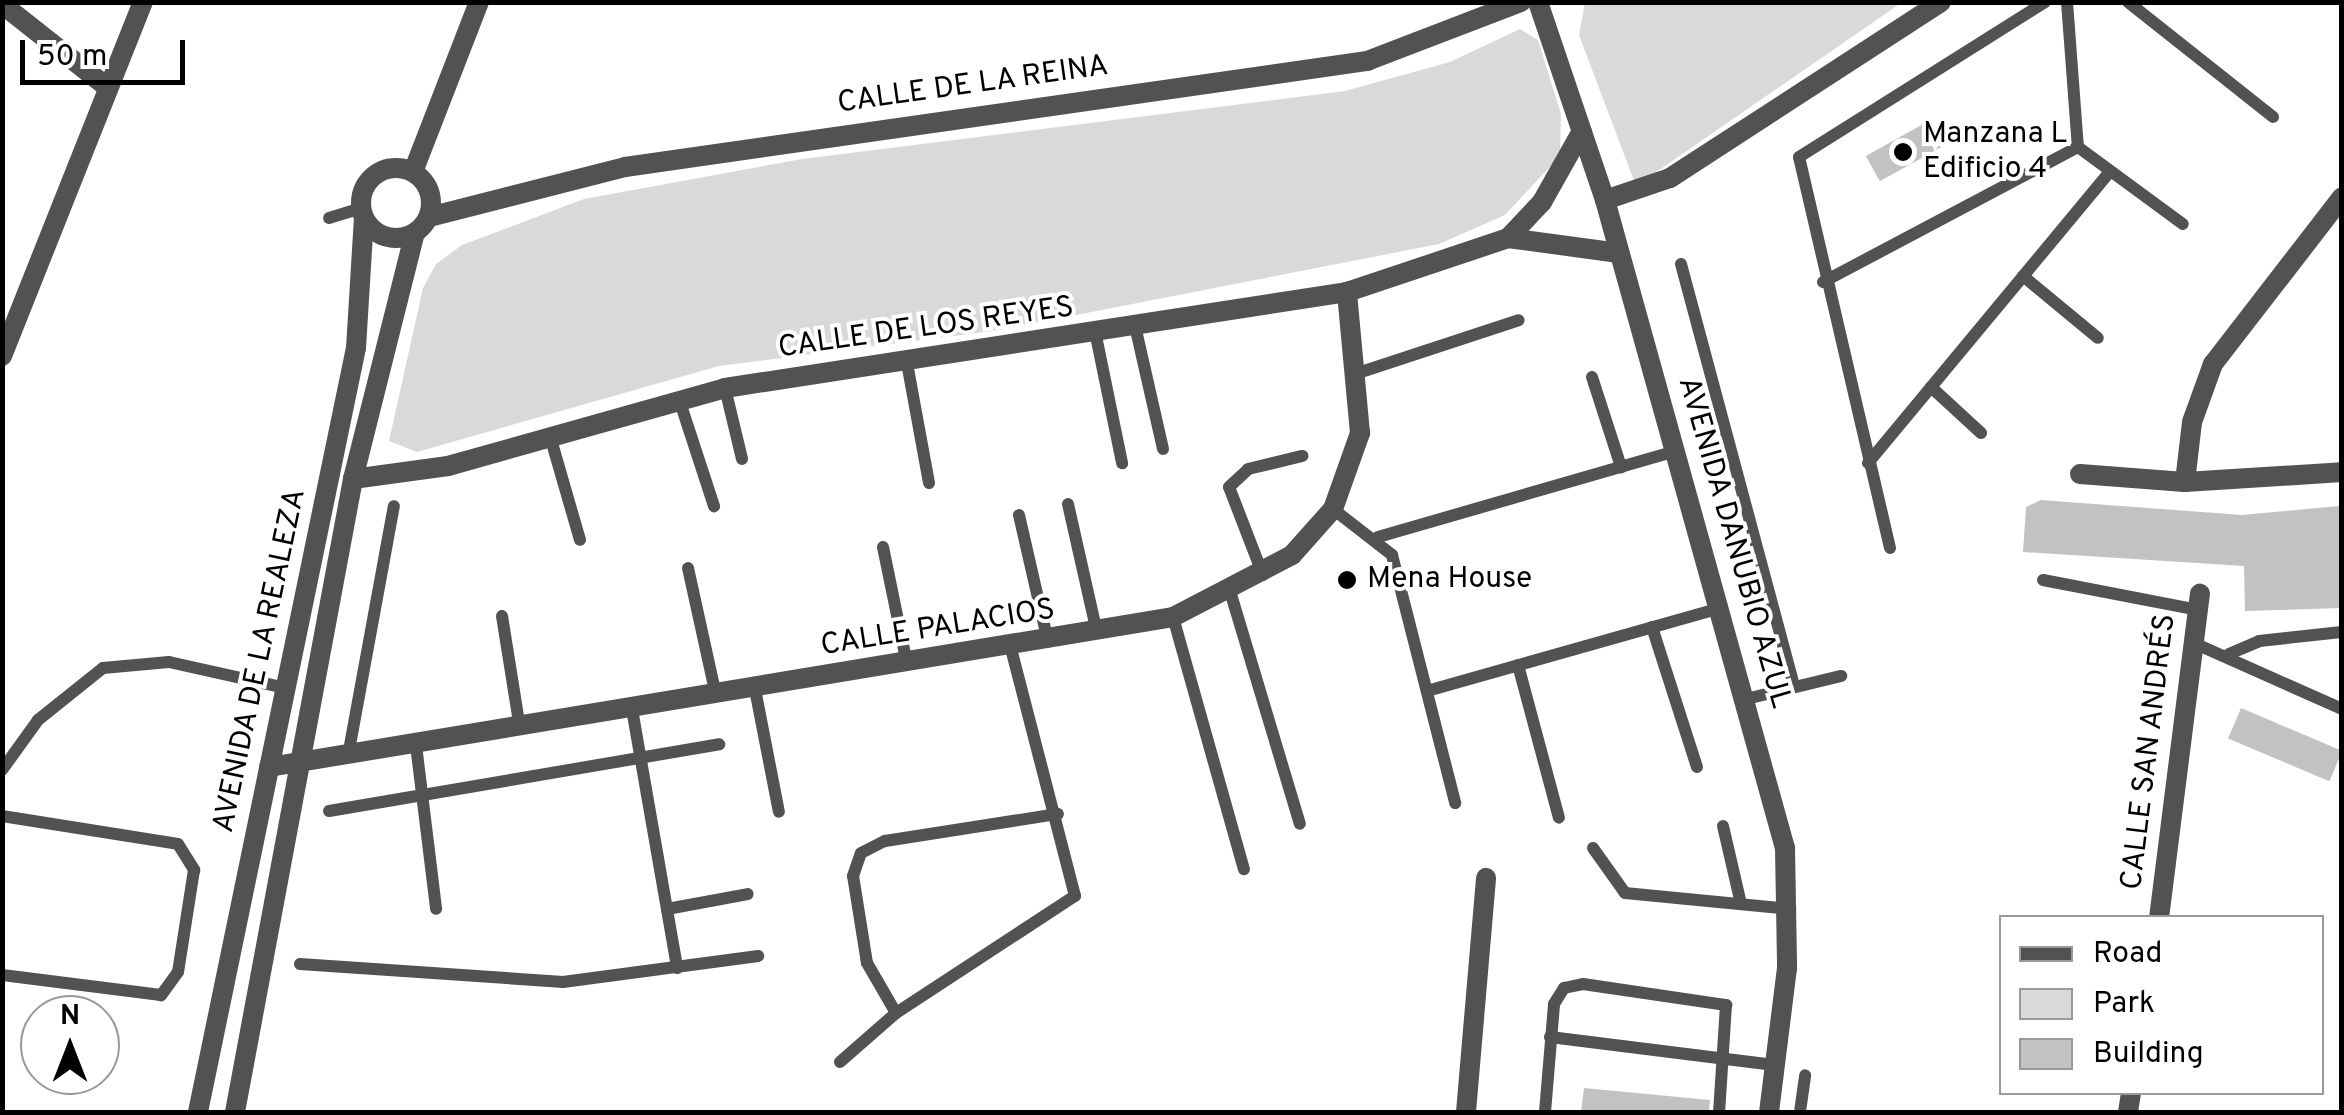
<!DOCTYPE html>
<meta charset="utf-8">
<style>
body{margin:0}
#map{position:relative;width:2344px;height:1115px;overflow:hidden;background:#fff;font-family:Overpass,sans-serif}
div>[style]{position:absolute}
.green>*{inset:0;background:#d9d9d9}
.building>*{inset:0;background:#c2c2c2;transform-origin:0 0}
.service>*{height:12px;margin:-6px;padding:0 6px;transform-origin:6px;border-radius:6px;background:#525252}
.minor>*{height:20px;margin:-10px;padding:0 10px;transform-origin:10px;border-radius:10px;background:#525252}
.minor>.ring{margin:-10px;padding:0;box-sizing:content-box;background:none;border:20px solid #525252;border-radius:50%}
.dots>*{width:28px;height:28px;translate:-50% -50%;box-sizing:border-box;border:5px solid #fff;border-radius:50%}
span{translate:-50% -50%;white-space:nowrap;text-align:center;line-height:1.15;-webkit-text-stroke:8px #fff;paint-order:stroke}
.street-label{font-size:30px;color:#000}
.poi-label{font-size:30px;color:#000}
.left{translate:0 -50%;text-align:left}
.frame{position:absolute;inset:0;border:5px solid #000;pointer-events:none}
.legend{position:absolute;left:1999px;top:915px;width:325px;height:180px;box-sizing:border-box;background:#fff;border:2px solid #999;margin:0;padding:12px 18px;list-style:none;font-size:30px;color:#000}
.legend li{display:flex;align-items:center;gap:20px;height:50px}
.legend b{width:50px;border:2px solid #999}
.north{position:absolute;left:20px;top:995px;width:100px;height:100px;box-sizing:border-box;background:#fff;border:2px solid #999;border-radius:50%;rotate:0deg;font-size:28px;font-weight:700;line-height:40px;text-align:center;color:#000}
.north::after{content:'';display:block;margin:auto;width:35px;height:45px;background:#000;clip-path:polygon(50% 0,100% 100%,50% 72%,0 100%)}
.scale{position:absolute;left:20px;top:40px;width:165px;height:45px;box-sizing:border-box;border:5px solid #000;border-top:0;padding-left:12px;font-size:30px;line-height:35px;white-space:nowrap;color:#000;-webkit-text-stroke:8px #fff;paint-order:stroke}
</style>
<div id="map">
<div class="green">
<i style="clip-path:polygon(1585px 2px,1901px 3px,1636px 186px,1579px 35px)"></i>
<i style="clip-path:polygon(1520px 29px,1538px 40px,1561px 114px,1560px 156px,1505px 215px,1439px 244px,1000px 330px,719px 366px,417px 452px,389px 441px,423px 288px,436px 264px,462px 245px,584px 199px,802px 159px,1345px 91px,1450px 62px)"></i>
</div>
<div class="building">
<i style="left:1927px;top:122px;width:29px;height:70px;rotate:61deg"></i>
<i style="clip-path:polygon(2041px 500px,2242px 515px,2339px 506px,2342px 608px,2245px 611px,2244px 566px,2023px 552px,2026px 507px)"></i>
<i style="left:2241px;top:708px;width:110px;height:33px;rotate:23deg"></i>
<i style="clip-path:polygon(1584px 1088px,1710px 1100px,1709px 1112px,1581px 1112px)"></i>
</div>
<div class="service">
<i style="left:2067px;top:2px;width:145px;rotate:85.7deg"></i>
<i style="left:2128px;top:2px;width:185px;rotate:38.4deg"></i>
<i style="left:2078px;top:147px;width:130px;rotate:36.3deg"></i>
<i style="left:329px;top:218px;width:34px;rotate:-17deg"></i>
<i style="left:1681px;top:264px;width:438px;rotate:75deg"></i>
<i style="left:2023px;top:276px;width:97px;rotate:39.6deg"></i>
<i style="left:1823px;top:282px;width:289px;rotate:-27.9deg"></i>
<i style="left:1136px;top:330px;width:122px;rotate:77.2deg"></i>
<i style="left:1096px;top:336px;width:130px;rotate:78.4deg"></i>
<i style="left:907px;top:363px;width:122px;rotate:79.6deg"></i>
<i style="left:1358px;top:373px;width:169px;rotate:-18.2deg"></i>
<i style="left:1592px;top:377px;width:95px;rotate:72.1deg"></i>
<i style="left:1931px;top:387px;width:68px;rotate:42.6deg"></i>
<i style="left:725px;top:388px;width:73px;rotate:76.5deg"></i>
<i style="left:679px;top:399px;width:113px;rotate:71.9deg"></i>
<i style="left:550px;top:436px;width:108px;rotate:73.9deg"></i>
<i style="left:1868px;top:463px;width:379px;rotate:-50.3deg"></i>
<i style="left:1068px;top:504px;width:132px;rotate:77.3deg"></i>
<i style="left:1333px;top:509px;width:75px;rotate:37.9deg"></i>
<i style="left:1392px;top:555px;width:256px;rotate:75.7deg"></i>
<i style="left:1019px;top:515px;width:130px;rotate:77.1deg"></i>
<i style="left:1378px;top:537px;width:310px;rotate:-16.1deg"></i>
<i style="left:883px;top:547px;width:119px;rotate:78.4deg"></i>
<i style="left:1890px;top:548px;width:401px;rotate:-103.1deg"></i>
<i style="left:1799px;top:157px;width:291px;rotate:-32.2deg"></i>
<i style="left:688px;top:568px;width:130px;rotate:77.6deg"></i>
<i style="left:1263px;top:575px;width:94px;rotate:-111.1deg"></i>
<i style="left:1229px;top:487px;width:26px;rotate:-43deg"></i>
<i style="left:1248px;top:469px;width:56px;rotate:-13.5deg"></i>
<i style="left:2043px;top:580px;width:159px;rotate:10.9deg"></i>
<i style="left:1230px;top:591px;width:243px;rotate:73.3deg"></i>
<i style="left:502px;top:616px;width:113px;rotate:80.9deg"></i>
<i style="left:1173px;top:617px;width:262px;rotate:74.3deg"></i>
<i style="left:1652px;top:627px;width:147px;rotate:72.2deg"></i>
<i style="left:2196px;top:644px;width:160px;rotate:24deg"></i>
<i style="left:2229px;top:654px;width:33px;rotate:-23deg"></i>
<i style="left:2259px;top:641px;width:83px;rotate:-6.2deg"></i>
<i style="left:1518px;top:665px;width:158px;rotate:75deg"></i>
<i style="left:755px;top:689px;width:125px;rotate:79deg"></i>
<i style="left:1427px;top:691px;width:305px;rotate:-15.8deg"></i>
<i style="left:1746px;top:699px;width:98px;rotate:-13.6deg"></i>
<i style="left:632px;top:709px;width:263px;rotate:80.1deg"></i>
<i style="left:416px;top:745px;width:165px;rotate:83deg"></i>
<i style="left:348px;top:756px;width:254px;rotate:-79.6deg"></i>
<i style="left:2px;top:770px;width:62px;rotate:-54.2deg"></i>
<i style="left:38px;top:720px;width:83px;rotate:-38.7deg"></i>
<i style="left:103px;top:668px;width:66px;rotate:-5.2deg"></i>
<i style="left:169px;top:662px;width:119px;rotate:12.6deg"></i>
<i style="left:329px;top:811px;width:396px;rotate:-9.7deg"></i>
<i style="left:2px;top:816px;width:178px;rotate:9deg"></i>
<i style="left:178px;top:844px;width:31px;rotate:58deg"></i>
<i style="left:194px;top:870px;width:103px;rotate:98.9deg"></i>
<i style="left:178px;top:972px;width:29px;rotate:126deg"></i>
<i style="left:161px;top:995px;width:160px;rotate:-172.8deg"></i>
<i style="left:1723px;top:826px;width:80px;rotate:77deg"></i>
<i style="left:1593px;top:848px;width:55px;rotate:54.6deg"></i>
<i style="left:1625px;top:893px;width:166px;rotate:5.5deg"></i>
<i style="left:667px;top:909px;width:82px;rotate:-10.5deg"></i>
<i style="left:300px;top:964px;width:264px;rotate:3.9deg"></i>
<i style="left:563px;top:982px;width:197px;rotate:-7.6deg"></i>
<i style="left:896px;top:1013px;width:58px;rotate:-120.1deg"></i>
<i style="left:867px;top:963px;width:88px;rotate:-99.1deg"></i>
<i style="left:853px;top:876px;width:24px;rotate:-71deg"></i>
<i style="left:861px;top:853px;width:27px;rotate:-27deg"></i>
<i style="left:885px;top:841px;width:175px;rotate:-8.9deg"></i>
<i style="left:1550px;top:1037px;width:228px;rotate:7.1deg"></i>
<i style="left:840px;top:1062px;width:74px;rotate:-41.2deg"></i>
<i style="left:896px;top:1013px;width:214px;rotate:-33.2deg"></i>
<i style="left:1075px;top:896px;width:256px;rotate:-104.5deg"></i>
<i style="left:1545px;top:1112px;width:108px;rotate:-85.2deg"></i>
<i style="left:1554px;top:1004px;width:19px;rotate:-58deg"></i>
<i style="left:1564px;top:988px;width:19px;rotate:-12deg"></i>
<i style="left:1583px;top:984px;width:145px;rotate:8.4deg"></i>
<i style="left:1726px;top:1005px;width:107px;rotate:93.7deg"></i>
<i style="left:1800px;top:1112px;width:37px;rotate:-82deg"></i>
</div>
<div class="minor">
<i style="left:1538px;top:2px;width:209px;rotate:71.3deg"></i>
<i style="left:1605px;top:200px;width:673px;rotate:74.48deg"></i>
<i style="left:1785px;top:848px;width:120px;rotate:89deg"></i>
<i style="left:1787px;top:968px;width:145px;rotate:97.1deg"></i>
<i style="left:2px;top:4px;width:134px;rotate:38.3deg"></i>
<i class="ring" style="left:361px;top:168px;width:50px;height:50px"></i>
<i style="left:413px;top:172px;width:182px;rotate:-68.8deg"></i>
<i style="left:1605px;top:200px;width:69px;rotate:-18.7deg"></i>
<i style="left:1670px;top:178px;width:323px;rotate:-33deg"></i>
<i style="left:429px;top:217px;width:202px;rotate:-14.3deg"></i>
<i style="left:625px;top:167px;width:750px;rotate:-8.13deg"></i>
<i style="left:1367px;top:61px;width:165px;rotate:-21deg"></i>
<i style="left:1508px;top:238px;width:112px;rotate:7.7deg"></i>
<i style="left:2px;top:356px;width:381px;rotate:-68.3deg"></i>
<i style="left:2080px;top:474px;width:105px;rotate:4.4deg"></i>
<i style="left:2185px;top:482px;width:157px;rotate:-3.6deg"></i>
<i style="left:353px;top:479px;width:96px;rotate:-7.8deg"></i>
<i style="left:448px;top:466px;width:288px;rotate:-15.7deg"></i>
<i style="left:725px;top:388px;width:629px;rotate:-8.77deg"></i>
<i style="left:1347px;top:292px;width:170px;rotate:-18.5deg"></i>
<i style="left:1508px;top:238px;width:50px;rotate:-46.6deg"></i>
<i style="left:1542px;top:202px;width:81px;rotate:-60.6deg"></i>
<i style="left:2185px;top:482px;width:60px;rotate:-83.3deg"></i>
<i style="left:2192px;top:422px;width:62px;rotate:-70.1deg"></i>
<i style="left:2213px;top:364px;width:211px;rotate:-52.3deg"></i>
<i style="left:269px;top:767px;width:916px;rotate:-9.42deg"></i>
<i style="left:1173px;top:617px;width:134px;rotate:-27.5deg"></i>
<i style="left:1292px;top:555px;width:62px;rotate:-48.3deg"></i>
<i style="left:1333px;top:509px;width:81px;rotate:-70.4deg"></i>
<i style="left:1360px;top:433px;width:142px;rotate:-95.3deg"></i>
<i style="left:2159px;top:918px;width:327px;rotate:-82.8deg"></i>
<i style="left:198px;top:1112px;width:780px;rotate:-78.32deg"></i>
<i style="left:356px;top:348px;width:129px;rotate:-86.5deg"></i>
<i style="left:235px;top:1112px;width:644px;rotate:-79.44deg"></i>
<i style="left:353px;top:479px;width:254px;rotate:-75.9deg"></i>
<i style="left:1466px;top:1112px;width:235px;rotate:-85.1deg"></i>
<i style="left:2128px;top:1112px;width:20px;rotate:-81deg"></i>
</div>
<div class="dots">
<i style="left:1903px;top:152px;background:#000"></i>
<i style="left:1347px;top:580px;background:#000"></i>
</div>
<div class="street-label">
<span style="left:973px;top:86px;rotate:-8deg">CALLE DE LA REINA</span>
<span style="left:926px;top:329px;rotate:-8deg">CALLE DE LOS REYES</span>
<span style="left:1733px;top:543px;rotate:74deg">AVENIDA DANUBIO AZUL</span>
<span style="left:938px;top:629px;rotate:-9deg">CALLE PALACIOS</span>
<span style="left:261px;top:661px;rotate:-78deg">AVENIDA DE LA REALEZA</span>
<span style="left:2150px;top:752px;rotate:-83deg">CALLE SAN ANDRÉS</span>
</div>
<div class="poi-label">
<span class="left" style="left:1923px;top:152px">Manzana L<br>Edificio 4</span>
<span class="left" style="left:1367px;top:580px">Mena House</span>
</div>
<div class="frame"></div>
<ul class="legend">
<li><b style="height:12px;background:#525252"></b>Road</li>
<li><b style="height:28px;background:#d9d9d9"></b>Park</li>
<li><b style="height:28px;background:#c2c2c2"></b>Building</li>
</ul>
<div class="north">N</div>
<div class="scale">50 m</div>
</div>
